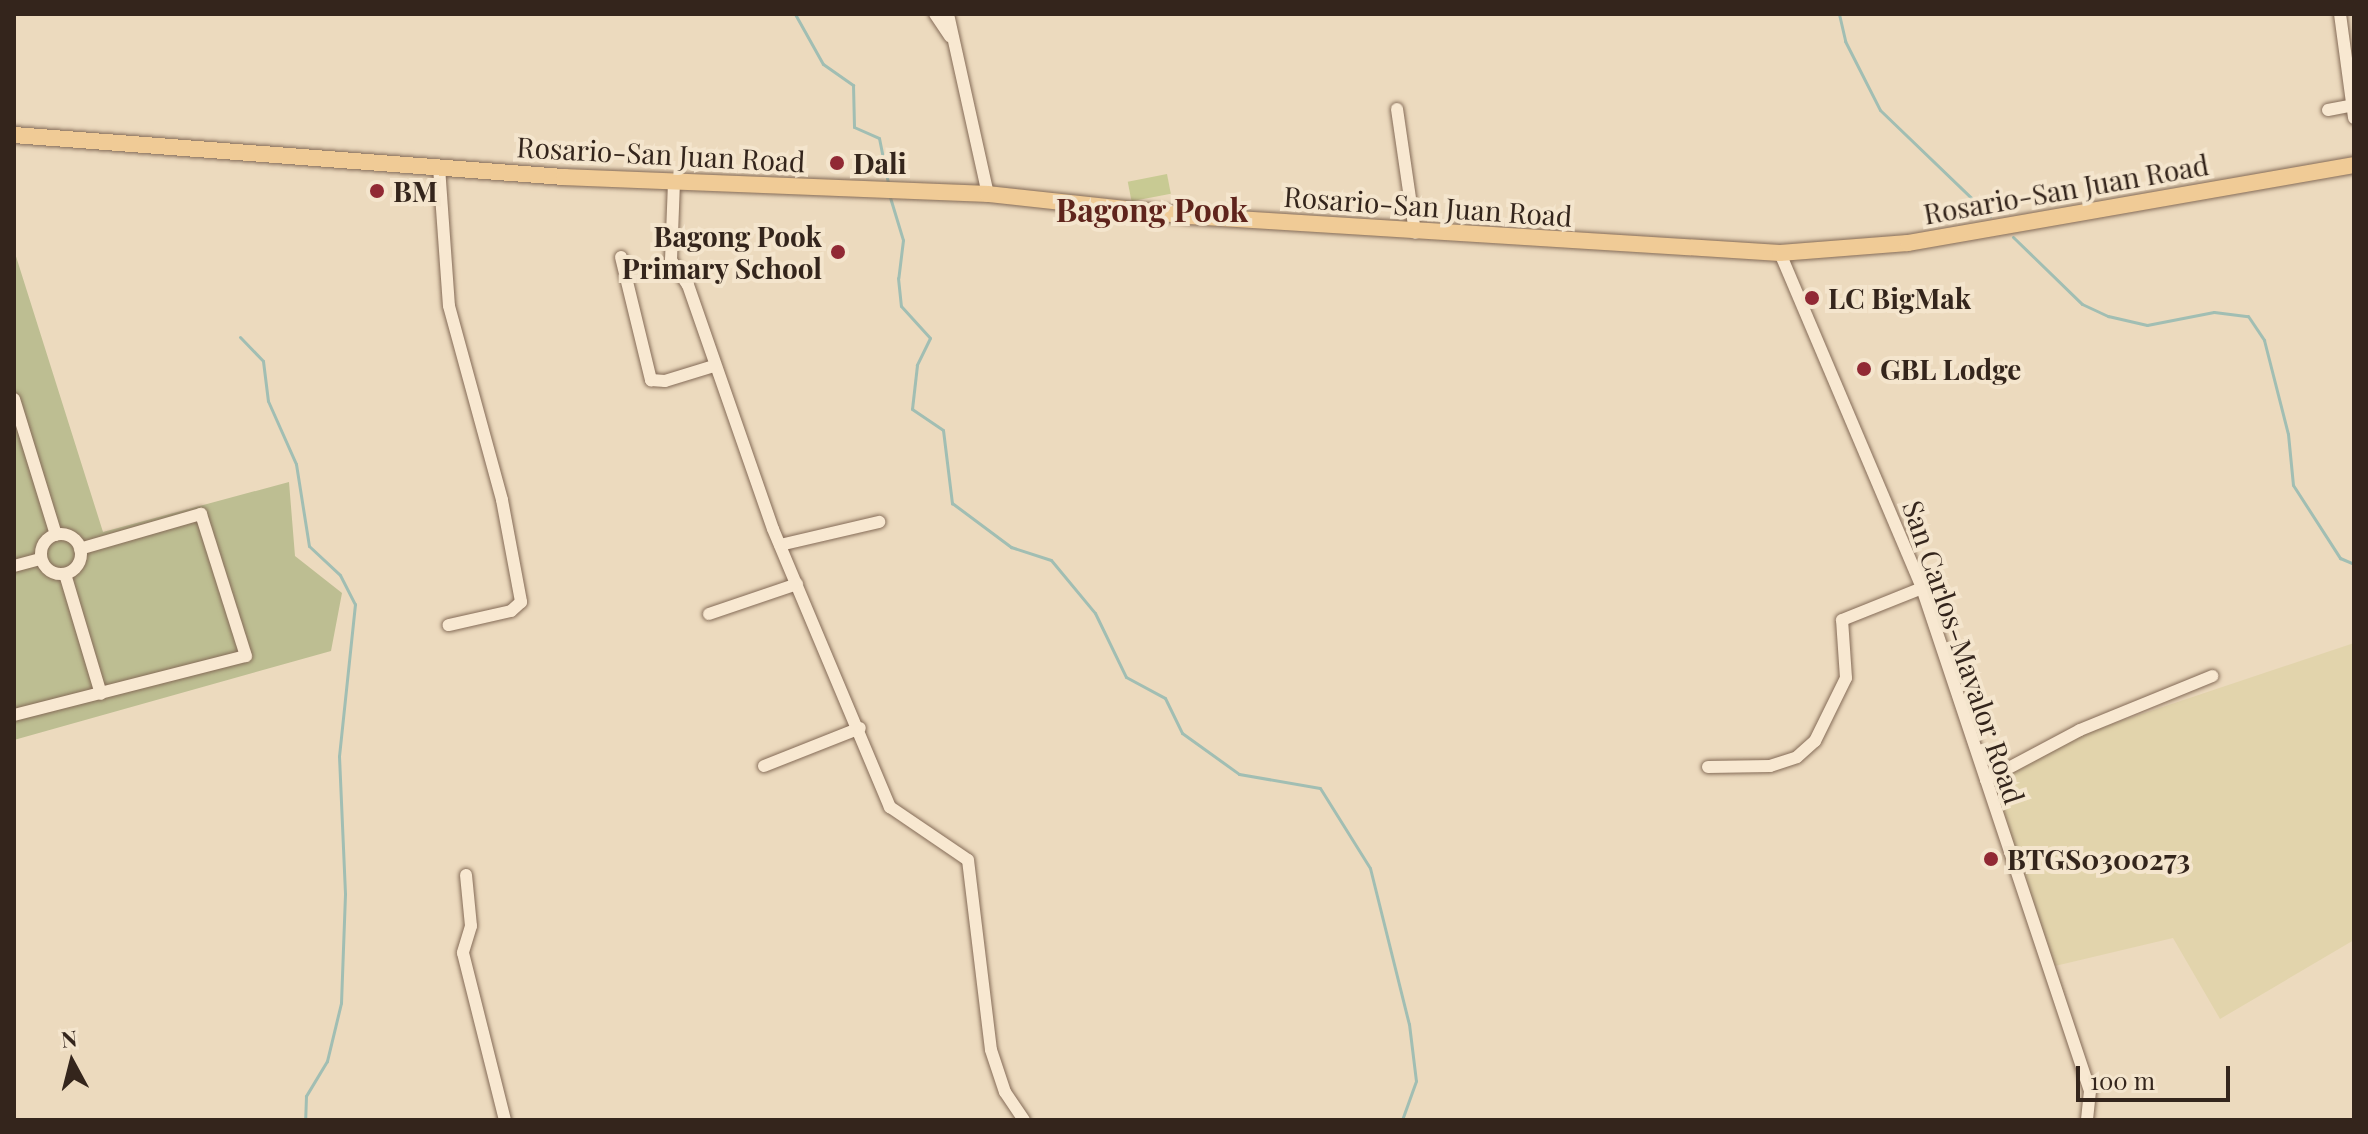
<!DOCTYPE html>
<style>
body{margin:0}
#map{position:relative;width:2368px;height:1134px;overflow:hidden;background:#ecdabe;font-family:"Playfair Display",serif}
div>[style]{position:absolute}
.farmland>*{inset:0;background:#e2d4ac}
.green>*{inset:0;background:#c8ca93;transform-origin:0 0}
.cemetery>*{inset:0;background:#bdbe92}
.stream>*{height:3px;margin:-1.5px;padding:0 1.5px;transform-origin:1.5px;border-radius:1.5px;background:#a1beb3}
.roads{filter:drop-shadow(0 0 2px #846b57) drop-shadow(0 0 2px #846b57)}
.minor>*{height:12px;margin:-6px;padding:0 6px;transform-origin:6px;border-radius:6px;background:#f8e8d1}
.minor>.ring{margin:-6px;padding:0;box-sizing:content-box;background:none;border:12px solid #f8e8d1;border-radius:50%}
.major>*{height:16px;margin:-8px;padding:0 8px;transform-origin:8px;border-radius:8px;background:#f0cb96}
.dots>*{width:22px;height:22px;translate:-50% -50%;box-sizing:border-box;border:4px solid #f4e5cd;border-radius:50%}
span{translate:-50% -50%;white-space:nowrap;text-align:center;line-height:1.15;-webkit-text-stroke:8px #f4e5cd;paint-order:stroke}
.street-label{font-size:28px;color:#34251c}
.poi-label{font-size:28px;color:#34251c;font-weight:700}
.left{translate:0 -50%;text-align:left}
.right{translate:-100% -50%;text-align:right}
.quarter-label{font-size:32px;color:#5f241c;font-weight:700}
.frame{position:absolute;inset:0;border:16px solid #34251c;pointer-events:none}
.north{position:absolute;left:32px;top:1022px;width:80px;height:80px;-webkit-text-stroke:6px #f4e5cd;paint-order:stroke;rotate:353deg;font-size:22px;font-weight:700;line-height:32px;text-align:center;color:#34251c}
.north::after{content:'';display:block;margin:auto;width:28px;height:36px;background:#34251c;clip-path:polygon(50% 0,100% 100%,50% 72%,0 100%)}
.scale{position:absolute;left:2076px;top:1066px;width:154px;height:36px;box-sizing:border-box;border:4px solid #34251c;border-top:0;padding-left:10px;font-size:24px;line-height:28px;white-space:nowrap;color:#34251c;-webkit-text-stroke:6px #f4e5cd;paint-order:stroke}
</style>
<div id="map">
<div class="farmland">
<i style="clip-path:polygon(2354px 643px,2354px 940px,2220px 1019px,2173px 938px,2055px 966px,1993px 781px,2073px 737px)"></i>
</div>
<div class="green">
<i style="left:1167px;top:174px;width:20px;height:40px;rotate:79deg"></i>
</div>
<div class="cemetery">
<i style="clip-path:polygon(14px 250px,103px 532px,289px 482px,295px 556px,342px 593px,331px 651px,14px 740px)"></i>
</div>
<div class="stream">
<i style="left:795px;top:14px;width:57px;rotate:60.8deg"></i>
<i style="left:823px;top:64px;width:37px;rotate:35deg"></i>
<i style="left:853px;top:85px;width:42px;rotate:88.6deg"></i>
<i style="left:854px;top:127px;width:27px;rotate:24deg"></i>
<i style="left:879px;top:138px;width:46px;rotate:78.7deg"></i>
<i style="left:1839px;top:14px;width:28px;rotate:77deg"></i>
<i style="left:1845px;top:41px;width:77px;rotate:63.1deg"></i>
<i style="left:1880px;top:110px;width:153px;rotate:43.9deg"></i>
<i style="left:889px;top:194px;width:48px;rotate:73.1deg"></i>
<i style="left:903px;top:240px;width:38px;rotate:97deg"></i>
<i style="left:898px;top:278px;width:28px;rotate:84deg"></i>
<i style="left:901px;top:306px;width:43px;rotate:47.8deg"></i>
<i style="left:930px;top:338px;width:30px;rotate:116deg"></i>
<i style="left:917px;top:365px;width:44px;rotate:96.5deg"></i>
<i style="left:912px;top:409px;width:37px;rotate:34deg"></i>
<i style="left:943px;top:430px;width:74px;rotate:83deg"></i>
<i style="left:952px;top:503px;width:74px;rotate:36.7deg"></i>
<i style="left:1011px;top:547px;width:42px;rotate:18deg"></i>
<i style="left:1051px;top:560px;width:69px;rotate:50.3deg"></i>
<i style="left:1095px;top:613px;width:71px;rotate:64.2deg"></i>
<i style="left:1126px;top:677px;width:44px;rotate:28.3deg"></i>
<i style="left:1165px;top:698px;width:39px;rotate:64deg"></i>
<i style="left:1182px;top:733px;width:70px;rotate:35.7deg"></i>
<i style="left:1239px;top:774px;width:82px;rotate:9.8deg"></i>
<i style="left:1320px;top:788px;width:94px;rotate:58deg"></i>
<i style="left:1370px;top:868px;width:161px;rotate:76deg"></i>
<i style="left:1409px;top:1024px;width:57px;rotate:83deg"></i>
<i style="left:1416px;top:1081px;width:41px;rotate:109.7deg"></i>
<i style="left:2013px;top:237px;width:96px;rotate:44.2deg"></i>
<i style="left:2082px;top:304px;width:29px;rotate:25deg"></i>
<i style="left:2108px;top:316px;width:40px;rotate:13deg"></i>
<i style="left:2147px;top:325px;width:68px;rotate:-11deg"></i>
<i style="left:2214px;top:312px;width:34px;rotate:7deg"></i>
<i style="left:2248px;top:316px;width:29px;rotate:56deg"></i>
<i style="left:2264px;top:340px;width:97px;rotate:75.7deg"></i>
<i style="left:2288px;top:434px;width:51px;rotate:84.4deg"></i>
<i style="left:2293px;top:485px;width:87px;rotate:57.2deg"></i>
<i style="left:2340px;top:558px;width:15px;rotate:23deg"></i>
<i style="left:240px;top:337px;width:33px;rotate:46deg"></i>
<i style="left:263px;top:361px;width:40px;rotate:82.9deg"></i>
<i style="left:268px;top:401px;width:69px;rotate:66deg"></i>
<i style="left:296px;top:464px;width:83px;rotate:81deg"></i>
<i style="left:309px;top:546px;width:42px;rotate:43.1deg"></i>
<i style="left:340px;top:575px;width:33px;rotate:63deg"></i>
<i style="left:355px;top:604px;width:153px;rotate:96deg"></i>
<i style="left:339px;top:756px;width:138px;rotate:87.5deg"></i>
<i style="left:345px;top:894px;width:109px;rotate:92.1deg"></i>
<i style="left:341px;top:1003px;width:60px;rotate:103.6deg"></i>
<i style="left:327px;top:1061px;width:41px;rotate:121deg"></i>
<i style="left:306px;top:1096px;width:24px;rotate:92deg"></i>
</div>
<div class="roads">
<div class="minor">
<i style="left:935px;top:14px;width:27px;rotate:56deg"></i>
<i style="left:948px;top:14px;width:184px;rotate:77.5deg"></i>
<i style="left:2340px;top:14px;width:105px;rotate:82.3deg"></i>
<i style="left:1397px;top:109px;width:125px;rotate:81.7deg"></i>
<i style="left:2328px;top:110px;width:26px;rotate:-11deg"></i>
<i style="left:439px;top:167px;width:139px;rotate:85.9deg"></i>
<i style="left:449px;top:306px;width:201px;rotate:74.7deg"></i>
<i style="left:502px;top:500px;width:104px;rotate:79.4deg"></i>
<i style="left:521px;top:602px;width:13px;rotate:138deg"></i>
<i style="left:511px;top:611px;width:64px;rotate:167.3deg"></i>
<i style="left:674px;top:182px;width:78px;rotate:92.2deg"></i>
<i style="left:671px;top:260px;width:30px;rotate:56deg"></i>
<i style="left:688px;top:285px;width:258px;rotate:70.8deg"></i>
<i style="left:773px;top:529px;width:302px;rotate:67.2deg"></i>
<i style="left:890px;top:807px;width:94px;rotate:34.2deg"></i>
<i style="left:968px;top:860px;width:191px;rotate:83.1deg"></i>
<i style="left:991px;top:1050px;width:44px;rotate:71.6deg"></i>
<i style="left:1005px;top:1092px;width:34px;rotate:56deg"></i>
<i style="left:1780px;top:253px;width:364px;rotate:67deg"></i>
<i style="left:1922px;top:588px;width:530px;rotate:71.53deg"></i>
<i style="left:2090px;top:1091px;width:29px;rotate:96deg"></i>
<i style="left:621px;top:257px;width:127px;rotate:76.3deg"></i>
<i style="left:651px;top:380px;width:14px;rotate:4deg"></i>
<i style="left:665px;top:381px;width:51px;rotate:-17deg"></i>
<i style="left:14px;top:399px;width:142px;rotate:72.8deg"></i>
<i class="ring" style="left:41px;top:534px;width:28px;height:28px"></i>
<i style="left:780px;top:545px;width:102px;rotate:-13.1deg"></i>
<i style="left:14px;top:566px;width:28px;rotate:-15deg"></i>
<i style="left:65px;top:574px;width:125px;rotate:73.3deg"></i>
<i style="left:709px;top:614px;width:93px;rotate:-18.8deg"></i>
<i style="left:14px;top:715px;width:239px;rotate:-14.3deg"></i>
<i style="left:246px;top:656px;width:149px;rotate:-107.6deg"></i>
<i style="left:201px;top:514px;width:126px;rotate:163.9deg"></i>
<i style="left:764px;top:766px;width:103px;rotate:-21.6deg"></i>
<i style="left:1708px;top:767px;width:62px;rotate:-0.9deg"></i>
<i style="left:1770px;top:766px;width:28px;rotate:-18deg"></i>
<i style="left:1797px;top:757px;width:24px;rotate:-42deg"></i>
<i style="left:1815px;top:741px;width:70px;rotate:-63.8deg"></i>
<i style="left:1846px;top:678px;width:58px;rotate:-93.9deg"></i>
<i style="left:1842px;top:620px;width:86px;rotate:-21.8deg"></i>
<i style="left:1986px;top:780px;width:106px;rotate:-28deg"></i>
<i style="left:2080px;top:730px;width:143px;rotate:-22.2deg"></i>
<i style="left:466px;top:875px;width:51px;rotate:84.4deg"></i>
<i style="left:471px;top:926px;width:28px;rotate:107deg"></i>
<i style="left:463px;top:953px;width:172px;rotate:75.9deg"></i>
</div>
<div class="major">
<i style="left:14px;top:135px;width:552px;rotate:4.37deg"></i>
<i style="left:564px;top:177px;width:424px;rotate:2.3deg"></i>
<i style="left:988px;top:194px;width:202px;rotate:6.2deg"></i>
<i style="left:1189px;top:216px;width:592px;rotate:3.58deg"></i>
<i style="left:1780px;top:253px;width:128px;rotate:-4.5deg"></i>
<i style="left:1908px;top:243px;width:453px;rotate:-9.9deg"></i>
</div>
</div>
<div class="dots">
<i style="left:837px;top:163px;background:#912934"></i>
<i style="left:377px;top:191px;background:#912934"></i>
<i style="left:838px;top:252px;background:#912934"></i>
<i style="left:1812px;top:298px;background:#912934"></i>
<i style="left:1864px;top:369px;background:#912934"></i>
<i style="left:1991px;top:859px;background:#912934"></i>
</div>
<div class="street-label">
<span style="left:661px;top:154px;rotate:3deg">Rosario-San Juan Road</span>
<span style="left:2066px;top:189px;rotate:-10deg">Rosario-San Juan Road</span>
<span style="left:1428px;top:206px;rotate:4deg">Rosario-San Juan Road</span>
<span style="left:1964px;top:652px;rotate:71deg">San Carlos-Mavalor Road</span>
</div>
<div class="poi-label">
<span class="left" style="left:853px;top:163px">Dali</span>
<span class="left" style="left:393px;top:191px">BM</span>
<span class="right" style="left:822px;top:252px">Bagong Pook<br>Primary School</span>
<span class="left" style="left:1828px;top:298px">LC BigMak</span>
<span class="left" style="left:1880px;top:369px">GBL Lodge</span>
<span class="left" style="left:2007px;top:859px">BTGS0300273</span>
</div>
<div class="quarter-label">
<span style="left:1152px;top:209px">Bagong Pook</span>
</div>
<div class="frame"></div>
<div class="north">N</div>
<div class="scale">100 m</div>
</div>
